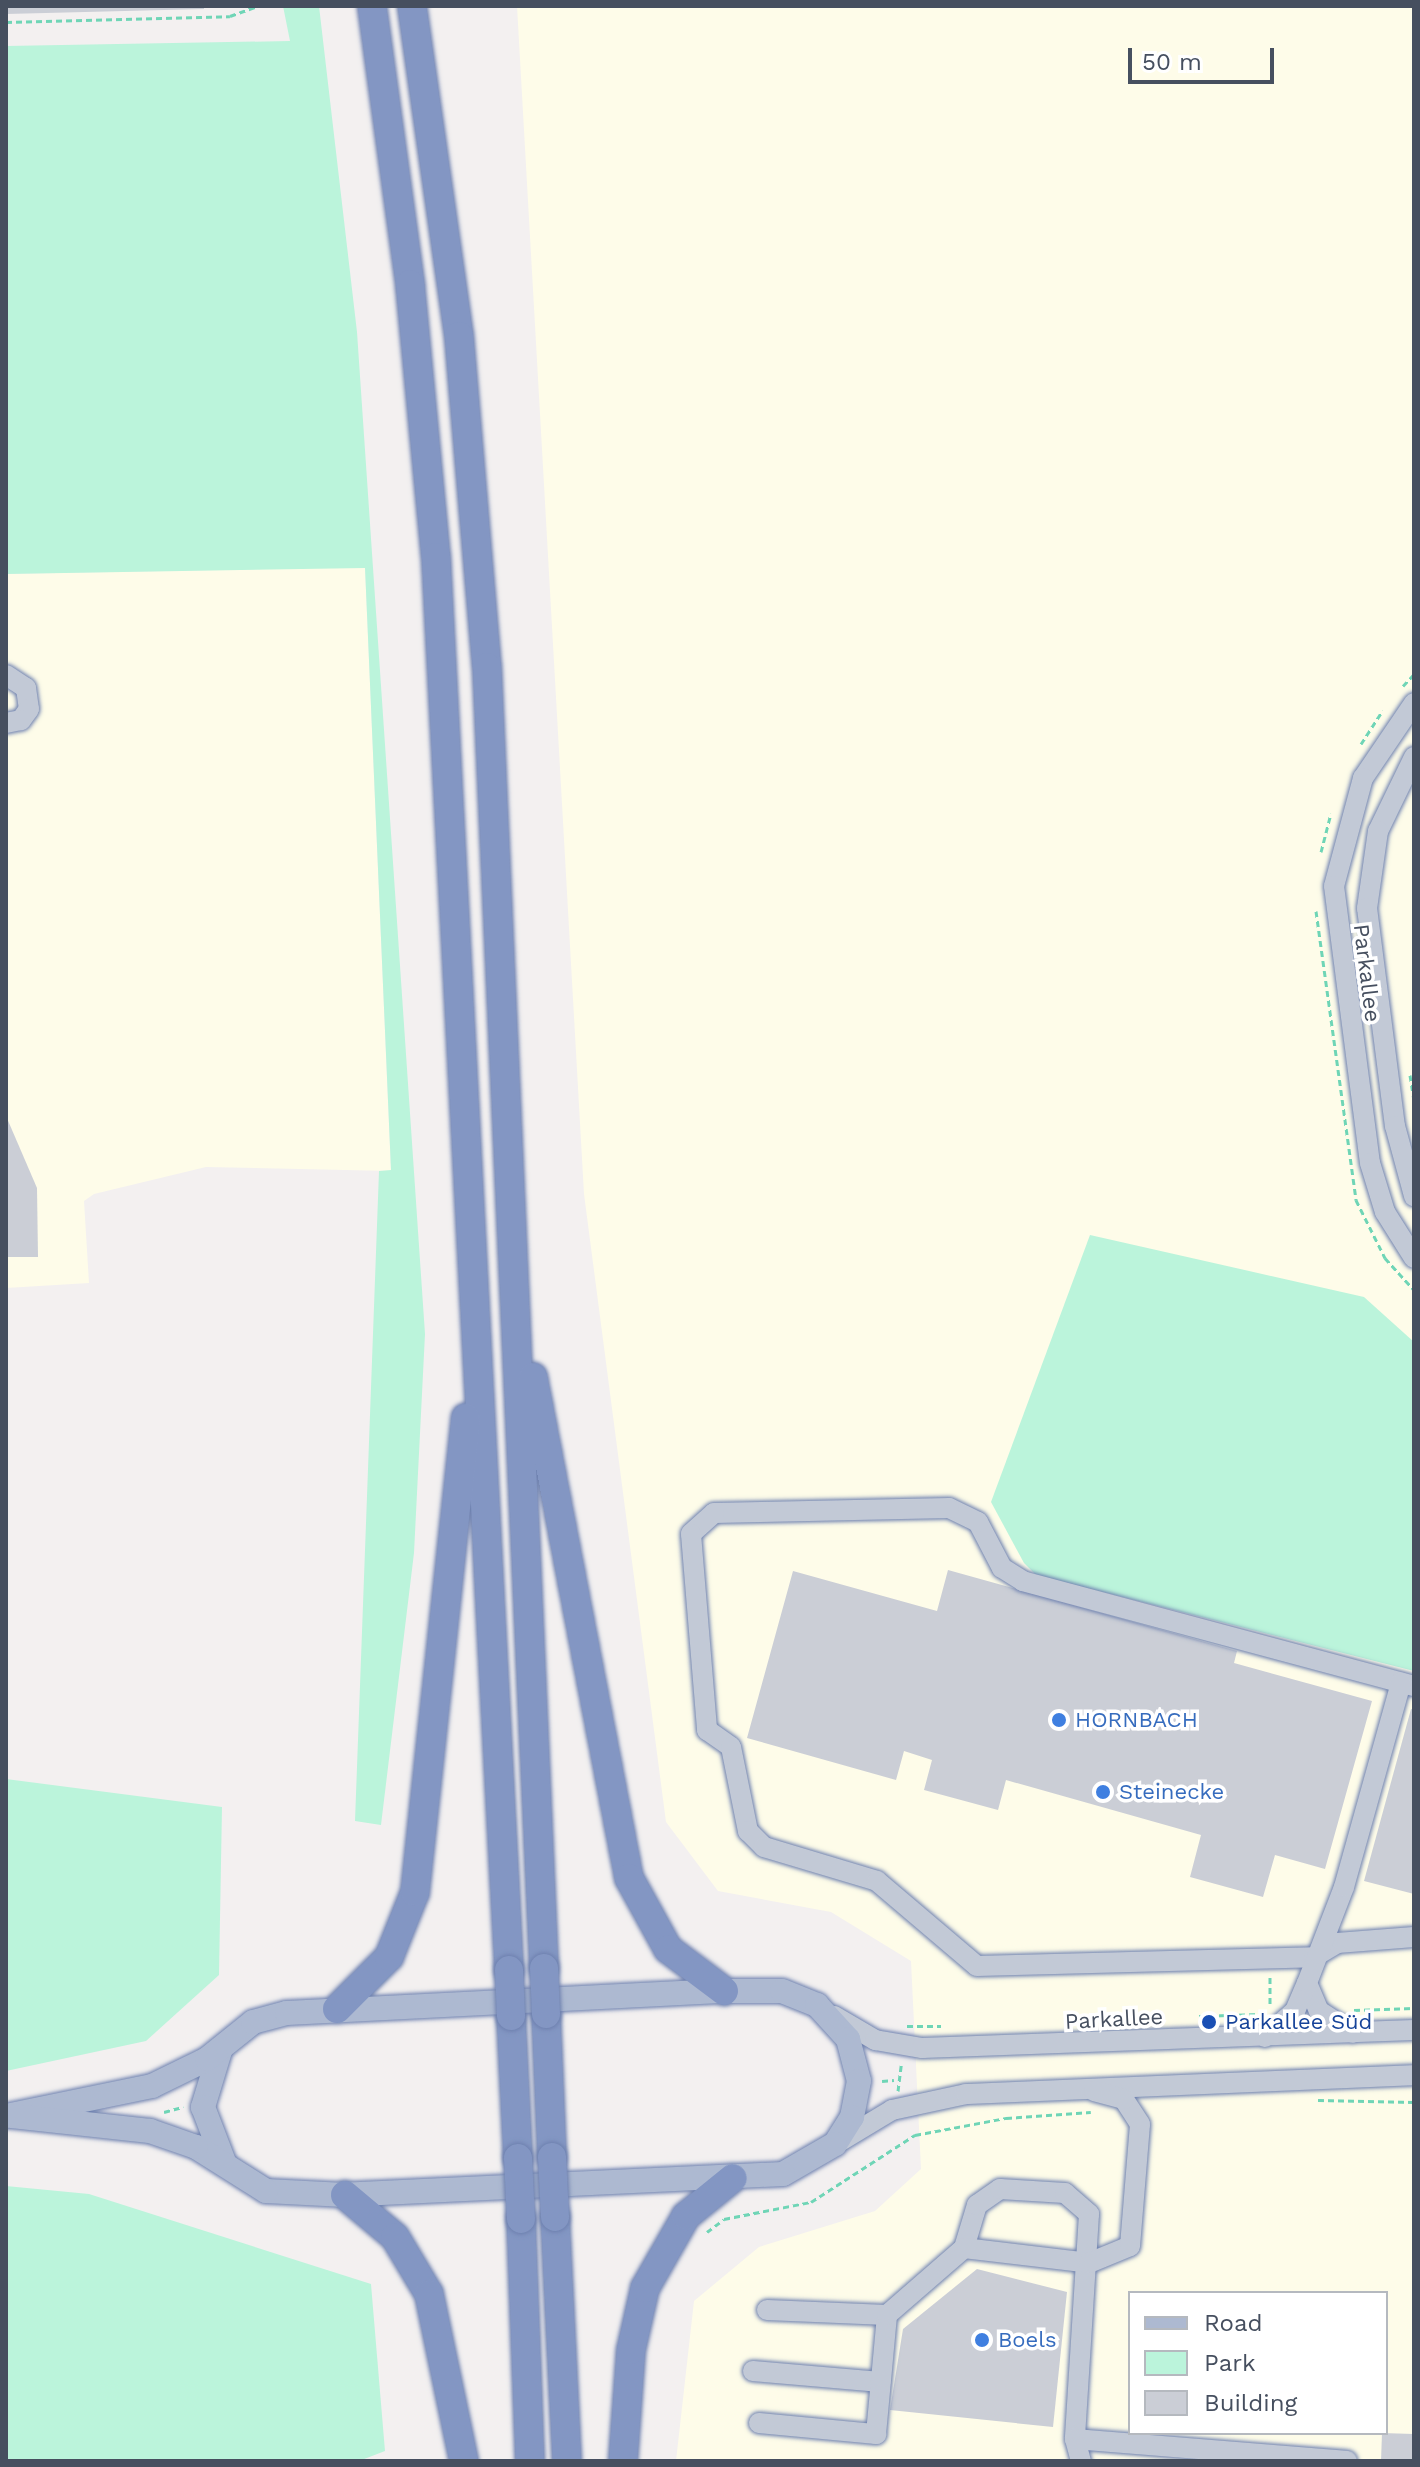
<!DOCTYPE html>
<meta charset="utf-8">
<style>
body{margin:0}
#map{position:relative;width:1420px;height:2467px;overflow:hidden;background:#f3f0f0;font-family:"Work Sans",sans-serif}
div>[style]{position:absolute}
.commercial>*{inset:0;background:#fefce9}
.green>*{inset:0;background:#bbf4db}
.building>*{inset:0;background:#cbced6;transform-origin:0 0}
.path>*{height:3px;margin-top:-1.5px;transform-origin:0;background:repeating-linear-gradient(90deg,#6fd5b6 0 6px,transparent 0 10px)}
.roads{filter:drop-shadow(0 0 2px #6e81af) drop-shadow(0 0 2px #6e81af)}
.minor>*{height:20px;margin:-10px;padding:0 10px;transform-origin:10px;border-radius:10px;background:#c2c9d6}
.major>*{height:24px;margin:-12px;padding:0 12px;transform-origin:12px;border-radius:12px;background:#adb9d1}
.highway>*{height:28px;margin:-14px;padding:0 14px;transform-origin:14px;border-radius:14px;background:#8396c3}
.bridges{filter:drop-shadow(0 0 2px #6e81af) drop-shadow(0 0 2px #6e81af)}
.highway-bridge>*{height:28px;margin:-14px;padding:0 14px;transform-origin:14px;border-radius:14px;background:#8396c3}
.dots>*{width:22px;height:22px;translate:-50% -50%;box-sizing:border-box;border:4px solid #fff;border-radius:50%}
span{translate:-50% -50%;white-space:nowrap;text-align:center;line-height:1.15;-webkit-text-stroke:7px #fff;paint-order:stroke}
.street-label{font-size:22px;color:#464f5f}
.shop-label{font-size:22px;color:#366cbe}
.left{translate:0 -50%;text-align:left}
.transit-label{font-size:22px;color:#164399}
.frame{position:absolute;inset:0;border:8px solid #464f5f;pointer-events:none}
.legend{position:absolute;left:1128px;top:2291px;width:260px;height:144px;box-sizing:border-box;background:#fff;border:2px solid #b5b9bf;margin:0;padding:10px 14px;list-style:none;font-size:24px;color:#464f5f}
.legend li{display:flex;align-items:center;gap:16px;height:40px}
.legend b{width:40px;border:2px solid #b5b9bf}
.scale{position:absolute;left:1128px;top:48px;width:146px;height:36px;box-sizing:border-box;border:4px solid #464f5f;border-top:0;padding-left:10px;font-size:24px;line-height:28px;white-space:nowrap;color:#464f5f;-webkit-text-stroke:6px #fff;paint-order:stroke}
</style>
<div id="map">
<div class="commercial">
<i style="clip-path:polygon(evenodd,517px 6px,1414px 6px,1414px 2461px,676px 2461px,694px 2301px,759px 2247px,875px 2211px,921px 2169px,911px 1961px,831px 1912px,718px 1891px,666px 1822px,584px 1194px,517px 6px,1130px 2293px,1386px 2293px,1386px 2433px,1130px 2433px,1130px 2293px)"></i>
<i style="clip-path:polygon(365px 567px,391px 1171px,206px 1167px,94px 1194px,84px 1201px,89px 1283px,6px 1288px,6px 574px)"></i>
</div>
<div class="green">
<i style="clip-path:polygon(283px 6px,319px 6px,357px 332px,425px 1334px,414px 1553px,381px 1825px,355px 1821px,379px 1171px,391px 1170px,365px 568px,6px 574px,6px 46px,290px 41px)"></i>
<i style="clip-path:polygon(1090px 1235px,1364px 1297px,1414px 1342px,1414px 1671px,1036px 1575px,1024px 1563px,991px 1502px)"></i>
<i style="clip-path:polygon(6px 1779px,222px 1807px,219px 1975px,146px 2041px,6px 2071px)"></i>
<i style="clip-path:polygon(6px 2186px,89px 2194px,371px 2284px,385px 2451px,359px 2461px,6px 2461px)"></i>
</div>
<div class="building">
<i style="clip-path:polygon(6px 6px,204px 6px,204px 9px,6px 14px)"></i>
<i style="clip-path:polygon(6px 1116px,37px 1188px,38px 1257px,6px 1257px)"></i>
<i style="clip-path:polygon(948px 1570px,1237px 1651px,1234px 1663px,1372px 1701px,1325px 1869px,1275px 1855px,1263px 1897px,1190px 1877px,1201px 1835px,1006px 1780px,998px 1810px,924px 1790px,932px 1760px,904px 1751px,896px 1780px,747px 1738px,793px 1571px,937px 1611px)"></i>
<i style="clip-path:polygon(1411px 1709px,1414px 1710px,1414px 1894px,1364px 1881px)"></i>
<i style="clip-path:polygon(977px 2269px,1067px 2292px,1053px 2427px,890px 2410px,903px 2329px)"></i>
<i style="left:1382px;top:2433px;width:32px;height:28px;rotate:2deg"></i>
</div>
<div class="path">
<i style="left:6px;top:22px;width:224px;rotate:-1.5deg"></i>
<i style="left:230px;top:16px;width:29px;rotate:-20deg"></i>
<i style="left:1403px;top:686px;width:16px;rotate:-47deg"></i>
<i style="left:1361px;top:744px;width:40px;rotate:-57.1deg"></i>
<i style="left:1321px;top:852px;width:40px;rotate:-75.6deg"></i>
<i style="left:1316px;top:911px;width:292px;rotate:82.1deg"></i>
<i style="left:1356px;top:1200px;width:65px;rotate:63.4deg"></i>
<i style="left:1385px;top:1258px;width:43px;rotate:47.8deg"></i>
<i style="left:1410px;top:1075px;width:24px;rotate:81deg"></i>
<i style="left:1270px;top:1977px;width:29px;rotate:90deg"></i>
<i style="left:1354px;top:2010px;width:60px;rotate:-1.9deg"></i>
<i style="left:1199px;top:2016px;width:60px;rotate:-1.9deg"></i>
<i style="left:907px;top:2026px;width:34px"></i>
<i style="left:882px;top:2081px;width:12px;rotate:-5deg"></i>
<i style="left:898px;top:2091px;width:26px;rotate:-83deg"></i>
<i style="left:1318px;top:2100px;width:96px;rotate:1.2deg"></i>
<i style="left:164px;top:2112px;width:20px;rotate:-15deg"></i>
<i style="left:707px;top:2232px;width:21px;rotate:-37deg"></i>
<i style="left:724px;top:2219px;width:89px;rotate:-11.1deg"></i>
<i style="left:811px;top:2202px;width:124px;rotate:-32.8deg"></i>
<i style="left:915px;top:2135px;width:93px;rotate:-10.6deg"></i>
<i style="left:1006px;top:2118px;width:85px;rotate:-4deg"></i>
</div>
<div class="roads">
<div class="minor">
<i style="left:6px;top:675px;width:24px;rotate:33deg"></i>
<i style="left:26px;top:688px;width:21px;rotate:82deg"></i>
<i style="left:29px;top:709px;width:14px;rotate:126deg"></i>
<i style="left:21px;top:720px;width:15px;rotate:169deg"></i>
<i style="left:1414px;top:703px;width:91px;rotate:124.2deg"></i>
<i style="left:1363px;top:778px;width:112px;rotate:105deg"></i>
<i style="left:1334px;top:886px;width:279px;rotate:82.6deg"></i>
<i style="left:1370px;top:1163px;width:51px;rotate:73deg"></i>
<i style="left:1385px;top:1212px;width:54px;rotate:57.8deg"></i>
<i style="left:1414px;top:757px;width:82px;rotate:115.9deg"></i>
<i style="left:1378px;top:831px;width:78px;rotate:98.1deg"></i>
<i style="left:1367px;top:908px;width:220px;rotate:82.7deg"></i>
<i style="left:1395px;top:1126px;width:73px;rotate:74.8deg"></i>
<i style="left:1414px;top:1686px;width:405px;rotate:-165deg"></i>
<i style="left:1023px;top:1581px;width:25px;rotate:-148deg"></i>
<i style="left:1002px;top:1568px;width:52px;rotate:-117.6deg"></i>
<i style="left:978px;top:1522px;width:32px;rotate:-154deg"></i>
<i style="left:949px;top:1508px;width:235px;rotate:178.8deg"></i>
<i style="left:714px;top:1513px;width:31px;rotate:138deg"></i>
<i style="left:691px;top:1534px;width:197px;rotate:85.3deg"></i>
<i style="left:707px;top:1730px;width:29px;rotate:35deg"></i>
<i style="left:731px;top:1747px;width:86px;rotate:78.6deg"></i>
<i style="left:748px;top:1831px;width:23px;rotate:45deg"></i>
<i style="left:764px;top:1847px;width:118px;rotate:16.7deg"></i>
<i style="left:877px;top:1881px;width:131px;rotate:40.4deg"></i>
<i style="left:977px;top:1966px;width:337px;rotate:-1.5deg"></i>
<i style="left:1314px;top:1957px;width:27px;rotate:-31deg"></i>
<i style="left:1337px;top:1943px;width:77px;rotate:-4.5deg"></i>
<i style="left:1307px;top:1983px;width:30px;rotate:67deg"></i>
<i style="left:1319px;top:2011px;width:40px;rotate:32.9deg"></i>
<i style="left:834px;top:2016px;width:48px;rotate:30.3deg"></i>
<i style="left:875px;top:2040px;width:48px;rotate:9.7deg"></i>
<i style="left:922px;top:2048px;width:492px;rotate:-2.1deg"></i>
<i style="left:1265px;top:2037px;width:40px;rotate:-41deg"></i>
<i style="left:1295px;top:2011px;width:30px;rotate:-67deg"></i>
<i style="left:1307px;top:1983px;width:103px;rotate:-68.9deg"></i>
<i style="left:1344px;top:1887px;width:212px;rotate:-74.4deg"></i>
<i style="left:839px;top:2142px;width:62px;rotate:-31.1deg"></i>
<i style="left:892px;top:2110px;width:76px;rotate:-12.2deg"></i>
<i style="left:966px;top:2094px;width:448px;rotate:-2.4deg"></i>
<i style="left:964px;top:2248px;width:45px;rotate:-73.2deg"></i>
<i style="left:977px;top:2205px;width:28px;rotate:-35deg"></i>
<i style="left:1000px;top:2189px;width:65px;rotate:3.5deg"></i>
<i style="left:1065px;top:2193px;width:32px;rotate:41deg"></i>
<i style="left:1089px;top:2214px;width:225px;rotate:93.6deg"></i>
<i style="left:1075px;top:2439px;width:23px;rotate:75deg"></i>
<i style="left:767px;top:2310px;width:120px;rotate:2.4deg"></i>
<i style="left:753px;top:2371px;width:128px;rotate:4.9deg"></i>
<i style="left:759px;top:2423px;width:118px;rotate:5.4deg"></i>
<i style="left:876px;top:2434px;width:120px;rotate:-84.7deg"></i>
<i style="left:887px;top:2315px;width:102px;rotate:-41deg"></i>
<i style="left:964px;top:2248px;width:126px;rotate:6.8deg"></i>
<i style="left:1089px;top:2263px;width:44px;rotate:-22.5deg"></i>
<i style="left:1130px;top:2246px;width:122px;rotate:-85.3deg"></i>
<i style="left:1140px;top:2124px;width:30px;rotate:-123deg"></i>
<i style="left:1124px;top:2099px;width:31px;rotate:-165deg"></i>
<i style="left:1075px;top:2439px;width:273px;rotate:4.6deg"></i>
</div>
<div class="major">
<i style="left:220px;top:2051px;width:59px;rotate:106.9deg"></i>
<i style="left:203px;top:2107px;width:59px;rotate:69.1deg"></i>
<i style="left:6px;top:2116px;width:149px;rotate:-11.6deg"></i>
<i style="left:152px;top:2086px;width:61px;rotate:-26.1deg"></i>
<i style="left:207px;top:2059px;width:59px;rotate:-38.8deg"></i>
<i style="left:253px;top:2022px;width:35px;rotate:-15deg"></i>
<i style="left:287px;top:2013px;width:438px;rotate:-2.9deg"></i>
<i style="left:724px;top:1991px;width:58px"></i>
<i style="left:782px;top:1991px;width:38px;rotate:22deg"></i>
<i style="left:817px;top:2005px;width:46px;rotate:47.6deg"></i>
<i style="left:848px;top:2039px;width:43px;rotate:75.3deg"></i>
<i style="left:859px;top:2081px;width:37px;rotate:101deg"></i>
<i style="left:852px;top:2117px;width:32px;rotate:122deg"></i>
<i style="left:835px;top:2144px;width:60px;rotate:150deg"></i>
<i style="left:783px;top:2174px;width:439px;rotate:177.3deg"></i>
<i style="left:345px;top:2195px;width:79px;rotate:-177.1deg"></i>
<i style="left:266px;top:2191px;width:83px;rotate:-147.8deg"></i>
<i style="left:196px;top:2147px;width:49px;rotate:-160.8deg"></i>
<i style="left:150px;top:2131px;width:139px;rotate:-173.8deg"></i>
</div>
<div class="highway">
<i style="left:372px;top:6px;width:281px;rotate:82.2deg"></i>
<i style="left:410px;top:284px;width:274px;rotate:84.6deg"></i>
<i style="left:436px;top:557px;width:1415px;rotate:87.04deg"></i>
<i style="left:412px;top:6px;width:333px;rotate:81.9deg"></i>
<i style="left:459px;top:336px;width:332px;rotate:85.2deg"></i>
<i style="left:487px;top:667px;width:1302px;rotate:87.49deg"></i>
<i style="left:533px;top:1377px;width:510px;rotate:79.15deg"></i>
<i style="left:629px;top:1878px;width:81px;rotate:61.2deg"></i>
<i style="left:668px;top:1949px;width:70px;rotate:36.9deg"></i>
<i style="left:337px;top:2009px;width:74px;rotate:-45deg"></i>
<i style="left:389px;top:1957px;width:70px;rotate:-68.2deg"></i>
<i style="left:415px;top:1892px;width:477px;rotate:-83.9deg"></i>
<i style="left:546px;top:2014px;width:143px;rotate:87.6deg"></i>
<i style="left:511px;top:2016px;width:142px;rotate:87.2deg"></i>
<i style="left:345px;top:2195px;width:65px;rotate:40deg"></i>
<i style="left:395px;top:2237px;width:66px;rotate:59.2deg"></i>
<i style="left:429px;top:2294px;width:171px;rotate:78.2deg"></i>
<i style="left:555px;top:2217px;width:244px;rotate:87.2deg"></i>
<i style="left:521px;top:2219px;width:242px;rotate:87.9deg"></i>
<i style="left:623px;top:2461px;width:111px;rotate:-85.9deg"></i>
<i style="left:631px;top:2350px;width:64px;rotate:-77.3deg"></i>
<i style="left:645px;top:2288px;width:83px;rotate:-60.3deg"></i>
<i style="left:686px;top:2216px;width:60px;rotate:-39deg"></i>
</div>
</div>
<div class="bridges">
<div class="highway-bridge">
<i style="left:544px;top:1968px;width:46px;rotate:87.5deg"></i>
<i style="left:509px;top:1970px;width:46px;rotate:87.5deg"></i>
<i style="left:552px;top:2157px;width:60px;rotate:87.1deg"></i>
<i style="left:518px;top:2158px;width:61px;rotate:87.2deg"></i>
</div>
</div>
<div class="dots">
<i style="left:1059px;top:1720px;background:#3f7fe0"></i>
<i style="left:1103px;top:1792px;background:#3f7fe0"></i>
<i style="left:1209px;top:2022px;background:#1a4fb4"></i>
<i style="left:982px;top:2340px;background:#3f7fe0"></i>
</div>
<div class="street-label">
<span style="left:1367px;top:973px;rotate:83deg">Parkallee</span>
<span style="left:1114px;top:2019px;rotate:-3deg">Parkallee</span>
</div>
<div class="shop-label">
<span class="left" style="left:1075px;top:1720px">HORNBACH</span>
<span class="left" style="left:1119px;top:1792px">Steinecke</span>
<span class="left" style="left:998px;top:2340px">Boels</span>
</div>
<div class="transit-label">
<span class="left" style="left:1225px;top:2022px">Parkallee Süd</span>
</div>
<div class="frame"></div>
<ul class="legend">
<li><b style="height:10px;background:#adb9d1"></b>Road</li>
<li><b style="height:22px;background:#bbf4db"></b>Park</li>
<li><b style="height:22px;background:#cbced6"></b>Building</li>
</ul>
<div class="scale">50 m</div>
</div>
